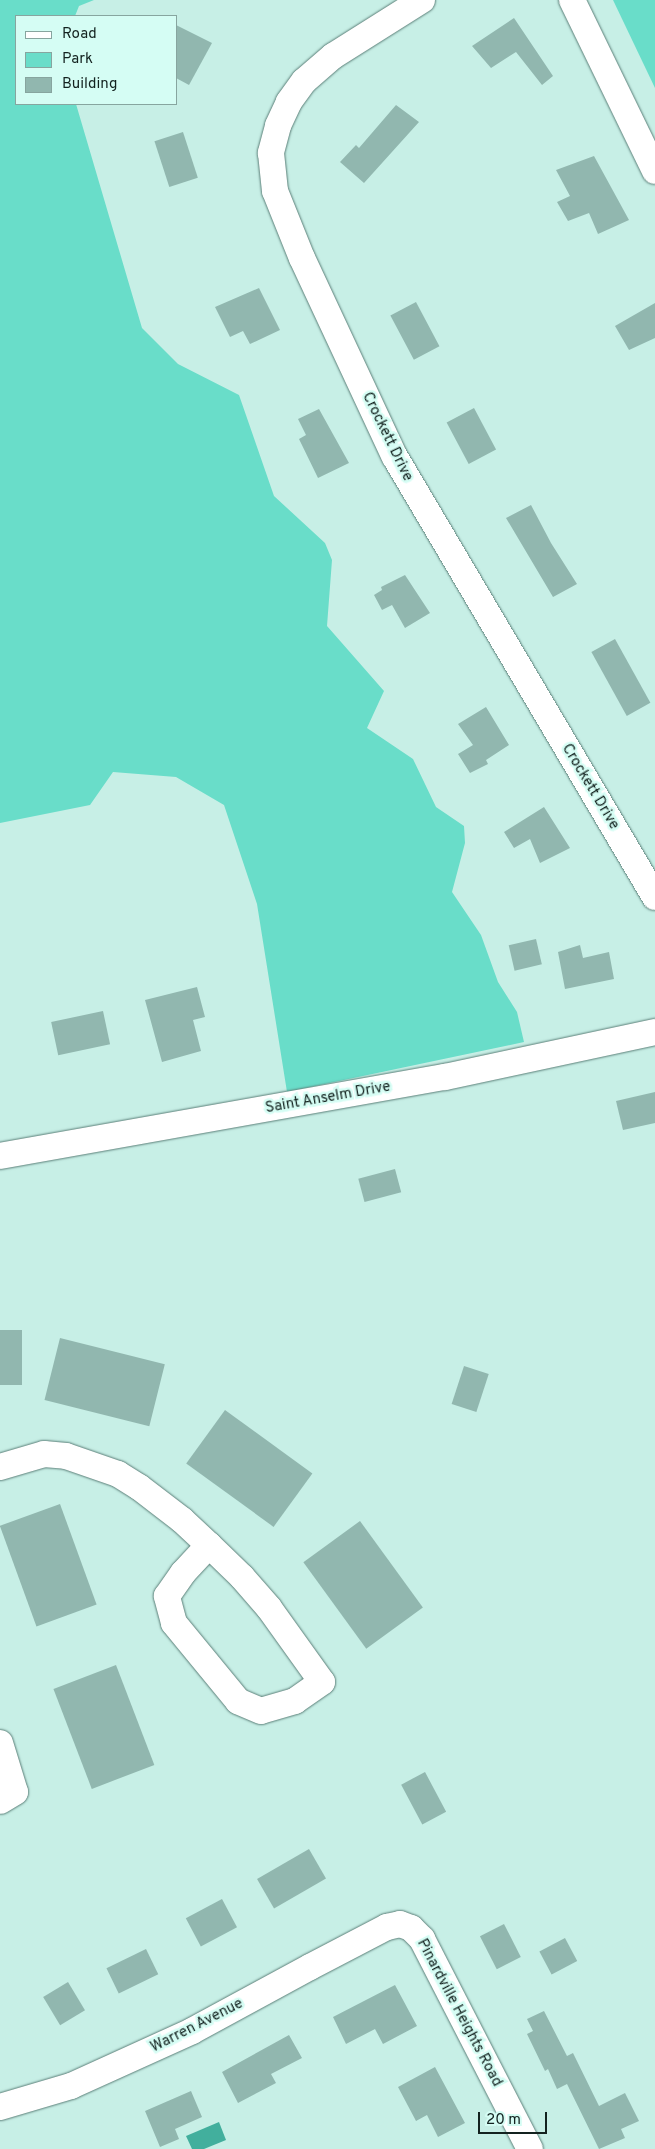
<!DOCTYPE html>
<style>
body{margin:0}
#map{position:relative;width:655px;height:2149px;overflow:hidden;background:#c7efe6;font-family:Overpass,sans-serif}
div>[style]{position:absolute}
.green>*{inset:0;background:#69ddc9}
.water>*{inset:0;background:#42af9d}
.building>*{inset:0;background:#91b7af;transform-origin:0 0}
.roads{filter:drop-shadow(0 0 1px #5b7f78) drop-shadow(0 0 1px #5b7f78)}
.minor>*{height:26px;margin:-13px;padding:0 13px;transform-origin:13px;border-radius:13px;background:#fff}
span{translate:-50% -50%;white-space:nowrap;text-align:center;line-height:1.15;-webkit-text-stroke:5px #d5fdf4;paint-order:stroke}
.street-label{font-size:15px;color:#13221f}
.legend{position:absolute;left:15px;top:15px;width:162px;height:90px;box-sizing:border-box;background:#d5fdf4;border:1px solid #87a59f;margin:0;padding:6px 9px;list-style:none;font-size:15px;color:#13221f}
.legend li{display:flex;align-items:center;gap:10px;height:25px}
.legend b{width:25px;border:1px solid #87a59f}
.scale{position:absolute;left:478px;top:2112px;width:69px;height:22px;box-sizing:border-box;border:2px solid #13221f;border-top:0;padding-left:6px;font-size:15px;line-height:18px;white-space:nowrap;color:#13221f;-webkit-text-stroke:4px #d5fdf4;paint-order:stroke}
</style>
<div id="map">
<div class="green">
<i style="clip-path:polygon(0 0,94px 0,79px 6px,75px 16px,16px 16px,16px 104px,76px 104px,142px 328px,178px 364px,239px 395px,274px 496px,325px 543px,332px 560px,327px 626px,384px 691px,367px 728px,413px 759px,436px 807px,464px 826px,465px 843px,452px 892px,481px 935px,498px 982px,517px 1012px,524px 1042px,287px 1092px,257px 904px,224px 805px,176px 777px,113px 772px,90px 805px,0 823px)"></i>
<i style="clip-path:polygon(613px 0,655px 0,655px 88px)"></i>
</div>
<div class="water">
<i style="clip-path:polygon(219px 2122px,226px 2140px,204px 2149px,192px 2149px,186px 2136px)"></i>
</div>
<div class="building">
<i style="clip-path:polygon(514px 18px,553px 76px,542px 85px,516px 52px,491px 68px,472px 46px)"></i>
<i style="clip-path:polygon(176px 25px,212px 43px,189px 85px,176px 78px)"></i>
<i style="clip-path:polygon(396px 105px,419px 122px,364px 183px,340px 162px,356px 145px,359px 148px)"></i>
<i style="left:183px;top:132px;width:48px;height:30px;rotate:72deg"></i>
<i style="clip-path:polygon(594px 156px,629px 220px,598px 234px,589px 213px,568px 221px,557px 202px,570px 196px,556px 170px)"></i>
<i style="clip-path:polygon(259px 288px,280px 330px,250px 344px,243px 331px,230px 337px,215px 307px)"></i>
<i style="left:416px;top:302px;width:50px;height:29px;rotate:62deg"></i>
<i style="clip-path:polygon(655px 303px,655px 338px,629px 350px,615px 326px)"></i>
<i style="left:474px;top:408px;width:47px;height:31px;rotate:62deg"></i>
<i style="clip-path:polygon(319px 409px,349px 463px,318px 478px,299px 439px,306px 435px,298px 419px)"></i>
<i style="clip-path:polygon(531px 505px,551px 543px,577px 584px,553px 597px,506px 518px)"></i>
<i style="clip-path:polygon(405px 575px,430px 613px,405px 628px,392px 605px,382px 610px,374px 595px,382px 590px,381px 587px)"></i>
<i style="left:615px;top:639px;width:73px;height:27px;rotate:61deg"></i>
<i style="clip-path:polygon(486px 707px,509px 745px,486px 760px,488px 764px,470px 773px,458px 754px,473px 745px,458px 724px)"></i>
<i style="clip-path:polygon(544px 807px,570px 848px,540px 863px,530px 839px,514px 848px,504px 832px)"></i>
<i style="left:536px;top:939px;width:26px;height:28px;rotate:77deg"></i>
<i style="clip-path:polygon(580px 945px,583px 958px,609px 952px,614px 979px,565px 989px,558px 952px)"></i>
<i style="clip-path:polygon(197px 987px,205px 1017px,193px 1020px,201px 1051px,162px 1062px,145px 1000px)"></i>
<i style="left:103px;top:1011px;width:34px;height:53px;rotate:78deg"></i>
<i style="clip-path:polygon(655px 1092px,655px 1123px,623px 1130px,616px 1101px)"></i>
<i style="left:395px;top:1169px;width:24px;height:38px;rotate:75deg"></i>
<i style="left:0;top:1330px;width:22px;height:55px"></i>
<i style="left:60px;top:1338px;width:108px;height:64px;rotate:14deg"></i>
<i style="left:464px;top:1366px;width:26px;height:40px;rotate:18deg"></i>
<i style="left:225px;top:1410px;width:108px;height:66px;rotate:36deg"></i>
<i style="left:60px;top:1504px;width:107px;height:64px;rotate:70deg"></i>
<i style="left:360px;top:1521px;width:107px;height:70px;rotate:54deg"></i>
<i style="left:116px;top:1665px;width:107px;height:67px;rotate:69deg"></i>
<i style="left:425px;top:1772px;width:45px;height:27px;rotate:62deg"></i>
<i style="left:309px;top:1849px;width:34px;height:60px;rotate:60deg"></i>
<i style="left:222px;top:1899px;width:32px;height:41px;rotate:62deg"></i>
<i style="left:504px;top:1924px;width:37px;height:27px;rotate:63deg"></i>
<i style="left:565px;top:1938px;width:26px;height:29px;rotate:62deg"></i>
<i style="left:146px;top:1949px;width:28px;height:44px;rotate:64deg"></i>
<i style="left:68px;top:1982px;width:33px;height:29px;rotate:59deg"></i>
<i style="clip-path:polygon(395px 1985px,417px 2026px,383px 2044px,375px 2029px,346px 2044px,333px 2017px)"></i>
<i style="clip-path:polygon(544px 2011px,567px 2056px,573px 2053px,599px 2106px,625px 2093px,639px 2121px,621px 2129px,625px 2138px,599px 2149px,567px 2084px,557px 2089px,548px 2069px,545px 2071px,527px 2034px,533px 2031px,527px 2019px)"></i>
<i style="clip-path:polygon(289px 2035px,302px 2058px,271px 2074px,276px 2083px,238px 2103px,222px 2072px)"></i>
<i style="clip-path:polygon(435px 2067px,465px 2123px,438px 2137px,427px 2115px,416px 2121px,398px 2087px)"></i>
<i style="clip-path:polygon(191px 2091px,202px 2117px,175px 2129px,179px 2139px,160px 2147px,145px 2111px)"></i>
</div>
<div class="roads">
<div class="minor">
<i style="left:422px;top:0;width:105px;rotate:147.8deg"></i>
<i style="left:333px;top:56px;width:38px;rotate:139deg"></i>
<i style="left:304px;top:81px;width:26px;rotate:126deg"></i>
<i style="left:289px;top:102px;width:26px;rotate:115deg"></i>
<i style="left:278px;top:126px;width:28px;rotate:105deg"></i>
<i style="left:271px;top:153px;width:38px;rotate:84deg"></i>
<i style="left:275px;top:191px;width:72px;rotate:68.1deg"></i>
<i style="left:302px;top:258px;width:220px;rotate:65deg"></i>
<i style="left:395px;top:457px;width:511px;rotate:59.42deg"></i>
<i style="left:572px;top:0;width:190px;rotate:64.1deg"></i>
<i style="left:0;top:1156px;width:452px;rotate:-10.1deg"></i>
<i style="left:445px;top:1077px;width:215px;rotate:-12.1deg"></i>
<i style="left:0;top:1467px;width:46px;rotate:-16.5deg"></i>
<i style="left:44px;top:1454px;width:22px;rotate:5deg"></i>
<i style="left:66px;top:1456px;width:55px;rotate:19.1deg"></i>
<i style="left:118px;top:1474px;width:25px;rotate:32deg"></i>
<i style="left:139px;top:1487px;width:54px;rotate:37.5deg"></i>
<i style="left:182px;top:1520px;width:37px;rotate:43deg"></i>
<i style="left:209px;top:1545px;width:46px;rotate:44.1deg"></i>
<i style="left:242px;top:1577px;width:41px;rotate:48.9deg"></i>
<i style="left:269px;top:1608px;width:91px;rotate:54.4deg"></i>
<i style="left:322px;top:1682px;width:33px;rotate:145deg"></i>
<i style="left:295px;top:1701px;width:35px;rotate:164deg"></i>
<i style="left:261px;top:1711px;width:25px;rotate:-157deg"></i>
<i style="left:238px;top:1701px;width:101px;rotate:-129.4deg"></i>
<i style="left:174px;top:1623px;width:28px;rotate:-105deg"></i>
<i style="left:167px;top:1596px;width:28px;rotate:-55deg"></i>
<i style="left:183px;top:1573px;width:38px;rotate:-47deg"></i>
<i style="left:0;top:1743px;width:51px;rotate:73deg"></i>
<i style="left:15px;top:1792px;width:17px;rotate:149deg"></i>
<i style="left:0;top:2107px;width:74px;rotate:-16.5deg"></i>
<i style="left:71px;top:2086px;width:133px;rotate:-24.4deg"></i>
<i style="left:192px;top:2031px;width:134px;rotate:-28.5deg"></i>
<i style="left:310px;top:1967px;width:87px;rotate:-27.5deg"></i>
<i style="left:387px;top:1927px;width:13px;rotate:-13deg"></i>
<i style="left:400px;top:1924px;width:12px;rotate:20deg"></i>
<i style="left:411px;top:1928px;width:16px;rotate:45deg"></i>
<i style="left:422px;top:1939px;width:236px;rotate:62.8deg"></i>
</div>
</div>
<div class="street-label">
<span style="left:387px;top:437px;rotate:64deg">Crockett Drive</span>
<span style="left:590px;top:787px;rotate:59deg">Crockett Drive</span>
<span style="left:328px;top:1098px;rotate:-10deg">Saint Anselm Drive</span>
<span style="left:459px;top:2013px;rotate:62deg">Pinardville Heights Road</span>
<span style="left:197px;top:2026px;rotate:-27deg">Warren Avenue</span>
</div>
<ul class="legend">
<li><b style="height:6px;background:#fff"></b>Road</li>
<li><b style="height:14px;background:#69ddc9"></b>Park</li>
<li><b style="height:14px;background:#91b7af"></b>Building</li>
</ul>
<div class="scale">20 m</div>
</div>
